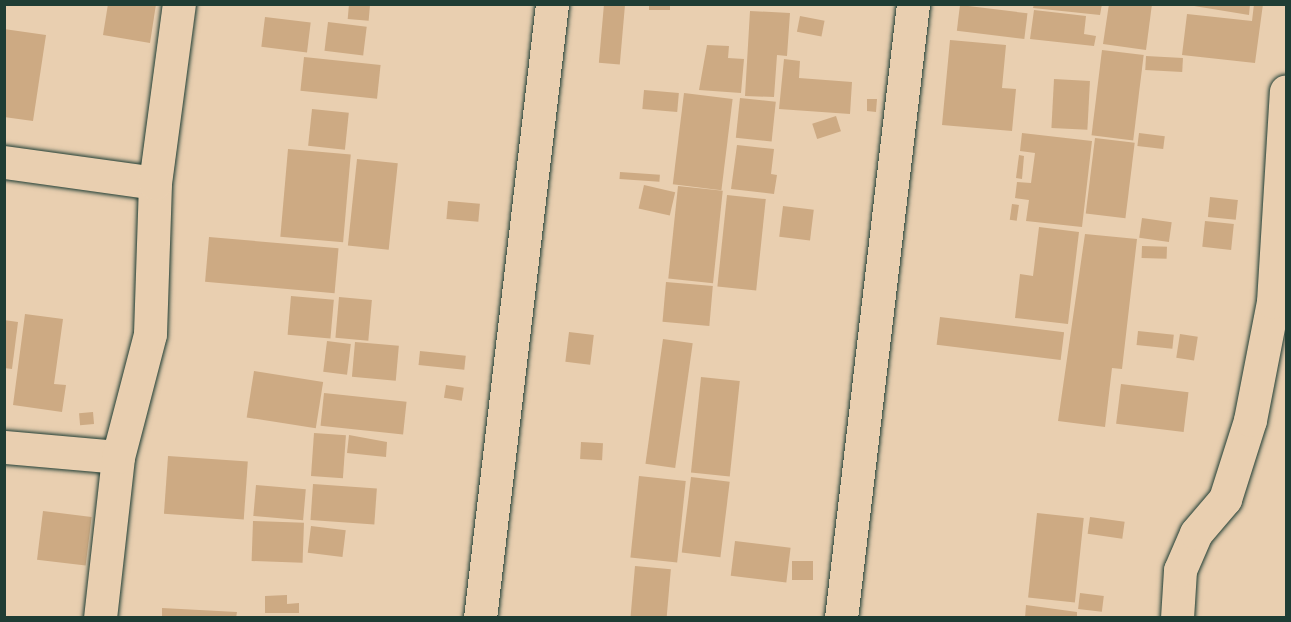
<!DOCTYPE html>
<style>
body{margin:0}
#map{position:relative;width:1291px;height:622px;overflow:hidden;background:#e9cfb0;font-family:"Shantell Sans",sans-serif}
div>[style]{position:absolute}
.building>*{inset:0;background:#cdaa83;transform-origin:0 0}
.roads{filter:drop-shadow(0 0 2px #1f3d34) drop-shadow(0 0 2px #1f3d34)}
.street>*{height:33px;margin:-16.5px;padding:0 16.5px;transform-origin:16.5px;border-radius:16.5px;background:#e9cfb0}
span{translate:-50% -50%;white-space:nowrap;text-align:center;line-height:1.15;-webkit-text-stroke:4.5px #e9cfb0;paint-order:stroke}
.frame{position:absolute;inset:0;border:6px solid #1f3d34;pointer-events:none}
</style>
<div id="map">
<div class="building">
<i style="clip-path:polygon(108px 4px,156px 4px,150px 43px,103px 35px)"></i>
<i style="left:349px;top:4px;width:21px;height:15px;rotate:5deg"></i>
<i style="left:604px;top:4px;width:21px;height:59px;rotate:5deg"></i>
<i style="left:649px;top:4px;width:21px;height:6px"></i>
<i style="clip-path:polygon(1034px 4px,1102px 4px,1100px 15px,1033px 8px)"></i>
<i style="clip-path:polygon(1109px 4px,1152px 4px,1146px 50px,1103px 44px)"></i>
<i style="clip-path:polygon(1182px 4px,1250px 4px,1249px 15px)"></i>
<i style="clip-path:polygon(1254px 4px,1263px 4px,1255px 63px,1182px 55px,1187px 14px,1252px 21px)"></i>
<i style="left:960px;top:5px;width:68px;height:26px;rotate:7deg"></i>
<i style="clip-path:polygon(1034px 10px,1086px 16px,1084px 34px,1096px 36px,1094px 46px,1030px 39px)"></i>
<i style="clip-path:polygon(750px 11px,790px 13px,787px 56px,777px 55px,774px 97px,745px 96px)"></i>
<i style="left:800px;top:16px;width:25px;height:16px;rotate:11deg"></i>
<i style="left:265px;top:17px;width:46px;height:30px;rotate:7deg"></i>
<i style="left:328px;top:22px;width:39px;height:29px;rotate:7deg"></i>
<i style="clip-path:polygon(4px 29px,46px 35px,33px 121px,4px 117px)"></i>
<i style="clip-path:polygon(950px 40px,1006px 45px,1002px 88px,1016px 89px,1012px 131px,942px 125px)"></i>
<i style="clip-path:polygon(707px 45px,729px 46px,728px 58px,744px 59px,741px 93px,699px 90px)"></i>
<i style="left:1102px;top:50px;width:42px;height:86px;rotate:7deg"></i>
<i style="left:1146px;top:56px;width:37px;height:14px;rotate:3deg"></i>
<i style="left:304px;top:57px;width:77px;height:34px;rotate:6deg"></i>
<i style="clip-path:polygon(784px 59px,800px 61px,799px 78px,852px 82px,850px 114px,779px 109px)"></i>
<i style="left:1054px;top:79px;width:36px;height:49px;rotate:3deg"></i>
<i style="left:644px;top:90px;width:35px;height:19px;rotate:5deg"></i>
<i style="left:684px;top:93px;width:49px;height:92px;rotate:7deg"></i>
<i style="left:740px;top:98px;width:36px;height:40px;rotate:6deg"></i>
<i style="clip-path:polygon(867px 99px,877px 99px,876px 112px,867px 111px)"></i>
<i style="left:312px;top:109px;width:37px;height:37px;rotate:6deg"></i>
<i style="left:836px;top:116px;width:16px;height:25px;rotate:72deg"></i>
<i style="clip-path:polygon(1022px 133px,1092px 141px,1082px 227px,1026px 221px,1029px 200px,1015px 198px,1017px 182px,1031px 183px,1035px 153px,1020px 151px)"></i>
<i style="left:1139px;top:133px;width:26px;height:13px;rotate:7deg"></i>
<i style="left:1095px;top:138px;width:40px;height:76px;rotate:7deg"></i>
<i style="clip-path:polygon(737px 145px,774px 149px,771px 174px,777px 175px,774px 194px,731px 189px)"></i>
<i style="left:288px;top:149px;width:63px;height:88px;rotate:5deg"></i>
<i style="clip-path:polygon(1019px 155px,1024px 156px,1022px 179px,1016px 178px)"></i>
<i style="left:357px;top:159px;width:41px;height:87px;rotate:6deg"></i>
<i style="left:620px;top:172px;width:40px;height:7px;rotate:4deg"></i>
<i style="left:644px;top:185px;width:32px;height:24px;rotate:13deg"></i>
<i style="left:678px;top:186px;width:45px;height:93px;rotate:6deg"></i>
<i style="left:727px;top:195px;width:39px;height:92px;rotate:6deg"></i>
<i style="left:1210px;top:197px;width:28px;height:20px;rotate:6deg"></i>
<i style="left:448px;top:201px;width:32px;height:18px;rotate:5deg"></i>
<i style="left:1012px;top:204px;width:7px;height:16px;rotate:8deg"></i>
<i style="left:783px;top:206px;width:31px;height:31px;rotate:7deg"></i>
<i style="left:1142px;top:218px;width:30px;height:20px;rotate:8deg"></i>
<i style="left:1205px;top:221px;width:29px;height:26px;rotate:6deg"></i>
<i style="clip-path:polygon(1039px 227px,1079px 232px,1068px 324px,1015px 318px,1020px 274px,1033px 276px)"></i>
<i style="clip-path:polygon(1085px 234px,1137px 239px,1122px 369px,1112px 368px,1105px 427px,1058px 421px)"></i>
<i style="left:209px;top:237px;width:130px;height:45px;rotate:5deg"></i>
<i style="left:1142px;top:246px;width:25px;height:12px;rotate:2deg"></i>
<i style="left:666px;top:282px;width:47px;height:40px;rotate:5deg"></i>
<i style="left:291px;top:296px;width:43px;height:39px;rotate:5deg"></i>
<i style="left:339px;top:297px;width:33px;height:41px;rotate:5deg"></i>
<i style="clip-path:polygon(25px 314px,63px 319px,54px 384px,66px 385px,62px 412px,13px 405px)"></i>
<i style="left:940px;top:317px;width:125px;height:28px;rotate:7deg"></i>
<i style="clip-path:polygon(4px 320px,18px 322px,12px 369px,4px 368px)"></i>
<i style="left:1138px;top:331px;width:36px;height:14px;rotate:6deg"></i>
<i style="left:569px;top:332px;width:25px;height:30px;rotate:7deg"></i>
<i style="left:1180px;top:334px;width:18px;height:24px;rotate:9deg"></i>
<i style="left:663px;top:339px;width:30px;height:126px;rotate:8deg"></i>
<i style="left:327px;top:341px;width:24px;height:31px;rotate:7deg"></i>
<i style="left:355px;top:342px;width:44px;height:35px;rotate:5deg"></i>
<i style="left:420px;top:351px;width:46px;height:14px;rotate:6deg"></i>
<i style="left:254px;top:371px;width:70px;height:47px;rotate:9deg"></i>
<i style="left:701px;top:377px;width:39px;height:96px;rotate:6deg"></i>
<i style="left:1121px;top:384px;width:68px;height:40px;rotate:7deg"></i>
<i style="left:446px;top:385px;width:18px;height:13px;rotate:9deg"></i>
<i style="left:324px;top:393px;width:83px;height:33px;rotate:6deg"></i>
<i style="left:93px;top:412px;width:12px;height:14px;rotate:85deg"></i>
<i style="left:314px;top:433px;width:32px;height:43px;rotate:4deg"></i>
<i style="clip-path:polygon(349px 435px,387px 442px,386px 457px,347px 453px)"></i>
<i style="left:581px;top:442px;width:22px;height:17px;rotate:3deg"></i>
<i style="left:168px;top:456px;width:80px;height:58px;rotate:4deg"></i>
<i style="left:639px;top:476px;width:47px;height:82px;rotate:6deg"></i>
<i style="left:691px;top:477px;width:39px;height:76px;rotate:7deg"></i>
<i style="left:313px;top:484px;width:64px;height:36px;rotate:4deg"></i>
<i style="left:256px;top:485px;width:50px;height:31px;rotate:5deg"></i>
<i style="left:43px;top:511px;width:49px;height:49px;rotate:7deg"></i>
<i style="left:1037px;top:513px;width:47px;height:85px;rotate:6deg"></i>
<i style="left:1090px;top:517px;width:35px;height:17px;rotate:8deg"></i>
<i style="left:253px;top:521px;width:51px;height:40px;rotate:2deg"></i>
<i style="left:311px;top:526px;width:35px;height:27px;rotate:7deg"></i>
<i style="left:735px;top:541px;width:56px;height:35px;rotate:7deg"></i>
<i style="left:792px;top:561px;width:21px;height:19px"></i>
<i style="left:635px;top:566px;width:36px;height:52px;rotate:5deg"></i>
<i style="left:1080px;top:593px;width:24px;height:16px;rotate:7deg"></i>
<i style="clip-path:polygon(287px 595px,287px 604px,299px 603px,299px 613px,265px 613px,265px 596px)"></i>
<i style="clip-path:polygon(1026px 605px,1077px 612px,1077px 618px,1025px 618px)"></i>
<i style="clip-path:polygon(162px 608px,237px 612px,236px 618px,162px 618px)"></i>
</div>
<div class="roads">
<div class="street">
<i style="left:4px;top:162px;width:152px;rotate:7.9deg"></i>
<i style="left:4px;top:447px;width:114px;rotate:5deg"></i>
<i style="left:100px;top:618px;width:162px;rotate:-83.6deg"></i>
<i style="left:118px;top:457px;width:127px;rotate:-75.4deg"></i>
<i style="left:150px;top:334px;width:151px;rotate:-88.1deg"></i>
<i style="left:155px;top:183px;width:181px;rotate:-82.4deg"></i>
<i style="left:480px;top:618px;width:618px;rotate:-83.31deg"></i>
<i style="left:841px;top:618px;width:618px;rotate:-83.31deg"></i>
<i style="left:1177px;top:618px;width:48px;rotate:-86.4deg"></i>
<i style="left:1180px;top:570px;width:40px;rotate:-66.6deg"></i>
<i style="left:1196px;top:533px;width:45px;rotate:-49.5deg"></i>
<i style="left:1225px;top:499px;width:83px;rotate:-72.4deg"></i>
<i style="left:1250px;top:420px;width:120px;rotate:-79deg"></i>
<i style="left:1273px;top:302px;width:211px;rotate:-86.5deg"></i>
</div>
</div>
<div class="frame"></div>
</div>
